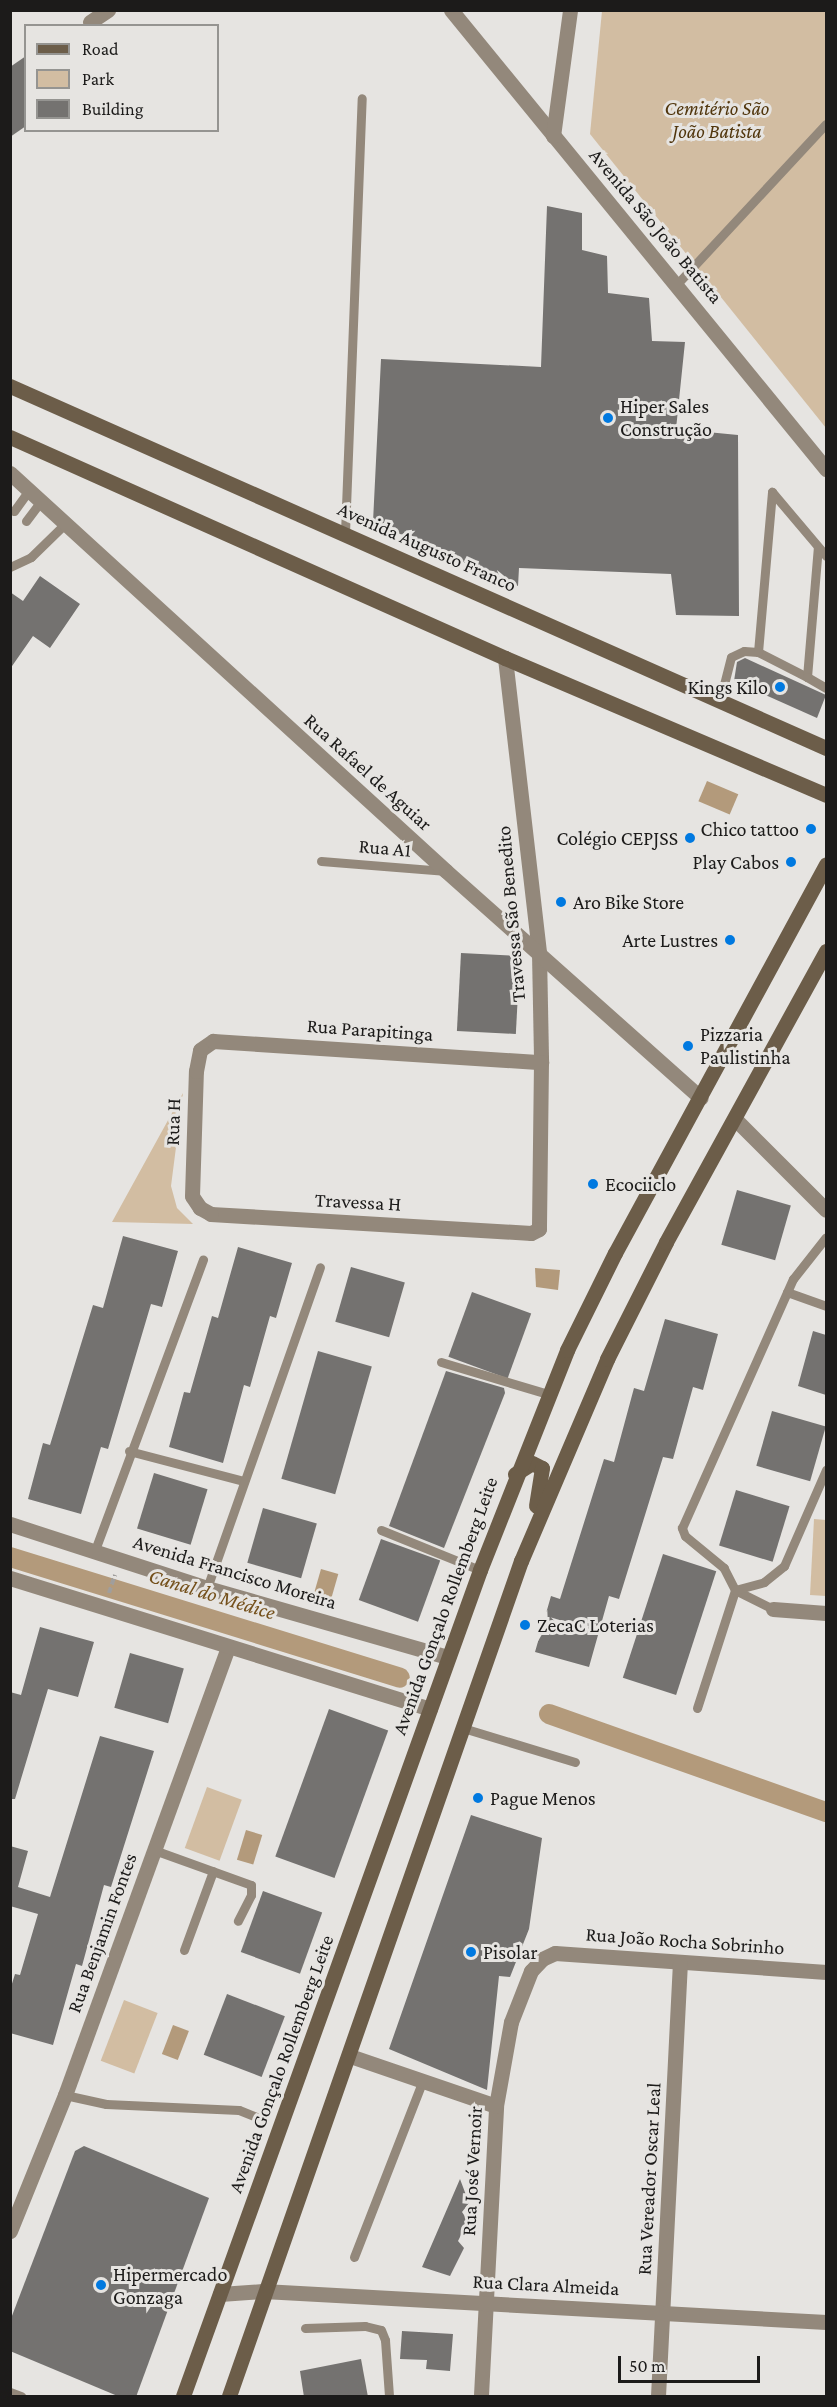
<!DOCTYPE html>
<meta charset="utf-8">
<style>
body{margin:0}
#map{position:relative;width:837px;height:2407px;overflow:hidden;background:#e6e4e1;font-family:"Crimson Pro",serif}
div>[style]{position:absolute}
.green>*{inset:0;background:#d2bda2;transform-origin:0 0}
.water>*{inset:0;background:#b39a7b;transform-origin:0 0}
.canal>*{height:20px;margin:-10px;padding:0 10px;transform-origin:10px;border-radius:10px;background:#b39a7b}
.building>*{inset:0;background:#747270;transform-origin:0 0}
.path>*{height:4px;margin-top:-2px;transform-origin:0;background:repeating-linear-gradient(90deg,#a09e9c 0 6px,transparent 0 9px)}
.service>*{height:9px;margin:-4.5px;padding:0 4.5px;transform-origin:4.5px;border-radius:4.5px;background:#93887b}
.minor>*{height:15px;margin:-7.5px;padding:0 7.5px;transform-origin:7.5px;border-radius:7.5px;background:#93887b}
.tertiary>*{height:15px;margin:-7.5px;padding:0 7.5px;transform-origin:7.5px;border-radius:7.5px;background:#93887b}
.secondary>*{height:15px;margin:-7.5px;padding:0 7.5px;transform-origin:7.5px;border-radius:7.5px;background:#6c5d49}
.dots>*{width:16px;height:16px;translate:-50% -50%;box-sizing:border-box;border:3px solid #e6e4e1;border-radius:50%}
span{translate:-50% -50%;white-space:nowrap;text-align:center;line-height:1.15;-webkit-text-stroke:6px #e6e4e1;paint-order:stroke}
.park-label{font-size:20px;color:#51360d;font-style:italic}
.street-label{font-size:20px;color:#1c1b1a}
.poi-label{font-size:20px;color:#1c1b1a}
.left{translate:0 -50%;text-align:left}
.right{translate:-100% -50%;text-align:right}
.water-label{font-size:21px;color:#74501b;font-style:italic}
.frame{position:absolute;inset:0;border:12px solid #1c1b1a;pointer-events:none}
.legend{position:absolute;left:24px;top:24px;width:195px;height:108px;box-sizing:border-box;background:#e6e4e1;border:2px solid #959491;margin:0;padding:8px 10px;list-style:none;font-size:18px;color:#1c1b1a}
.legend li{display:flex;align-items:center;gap:12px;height:30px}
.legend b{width:30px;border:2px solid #959491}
.scale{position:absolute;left:618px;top:2356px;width:142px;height:27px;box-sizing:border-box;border:3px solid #1c1b1a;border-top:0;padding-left:8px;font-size:18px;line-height:21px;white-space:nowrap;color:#1c1b1a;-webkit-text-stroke:4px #e6e4e1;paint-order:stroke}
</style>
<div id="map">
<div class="green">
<i style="clip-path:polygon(602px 11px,826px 11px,826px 428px,590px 134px)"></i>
<i style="clip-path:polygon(183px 1093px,171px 1186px,177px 1208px,193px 1224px,112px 1222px)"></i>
<i style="clip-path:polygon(814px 1519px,826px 1520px,826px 1596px,810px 1595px)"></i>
<i style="left:207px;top:1787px;width:37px;height:65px;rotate:20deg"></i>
<i style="left:124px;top:2000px;width:36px;height:65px;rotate:21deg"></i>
</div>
<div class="water">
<i style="left:707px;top:781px;width:34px;height:22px;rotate:23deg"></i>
<i style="clip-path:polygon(535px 1268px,560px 1270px,558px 1290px,536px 1287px)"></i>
<i style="left:321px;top:1569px;width:18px;height:31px;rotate:16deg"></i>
<i style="left:246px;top:1830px;width:17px;height:31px;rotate:17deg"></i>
<i style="left:173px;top:2025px;width:17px;height:31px;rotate:21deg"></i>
</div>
<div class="canal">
<i style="left:10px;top:1557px;width:408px;rotate:17.2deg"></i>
<i style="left:549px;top:1714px;width:294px;rotate:19.5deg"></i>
</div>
<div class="building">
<i style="clip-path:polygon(26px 56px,26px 126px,10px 137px,10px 67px)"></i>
<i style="clip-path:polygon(547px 206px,582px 213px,582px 250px,607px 256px,608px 293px,649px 298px,652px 341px,685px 342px,676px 429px,738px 435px,739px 616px,676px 615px,671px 574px,519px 568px,518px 586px,373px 522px,381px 359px,541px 367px)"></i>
<i style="clip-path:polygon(40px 576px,80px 604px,50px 648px,33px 636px,10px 669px,10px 592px,23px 601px)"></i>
<i style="clip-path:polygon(745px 658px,826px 695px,817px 718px,734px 681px,737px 662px)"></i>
<i style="left:461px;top:953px;width:59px;height:78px;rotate:3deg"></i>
<i style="left:737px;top:1190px;width:56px;height:57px;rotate:16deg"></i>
<i style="clip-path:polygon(123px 1236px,178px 1251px,162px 1307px,151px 1304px,108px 1449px,101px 1447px,81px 1514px,28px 1499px,43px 1443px,50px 1445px,93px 1305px,103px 1308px)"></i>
<i style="clip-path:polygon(238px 1247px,292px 1263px,276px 1318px,270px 1316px,250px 1387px,244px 1385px,223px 1463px,169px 1447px,184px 1392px,190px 1393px,212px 1316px,218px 1318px)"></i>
<i style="left:351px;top:1267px;width:56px;height:57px;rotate:16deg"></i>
<i style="left:472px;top:1292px;width:63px;height:69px;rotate:20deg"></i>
<i style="clip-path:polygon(665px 1319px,718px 1334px,703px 1390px,693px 1387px,673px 1459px,663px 1457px,619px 1599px,609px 1596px,589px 1667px,535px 1652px,551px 1596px,560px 1599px,604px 1459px,614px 1462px,634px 1388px,644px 1391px)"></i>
<i style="clip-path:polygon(813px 1331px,826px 1335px,826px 1395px,798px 1386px)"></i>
<i style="left:318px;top:1351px;width:56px;height:133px;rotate:16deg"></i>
<i style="clip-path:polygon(446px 1371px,504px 1388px,505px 1393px,444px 1548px,389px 1526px)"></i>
<i style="left:772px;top:1411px;width:56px;height:57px;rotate:16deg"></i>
<i style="left:154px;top:1473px;width:56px;height:58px;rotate:17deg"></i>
<i style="left:736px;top:1490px;width:56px;height:58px;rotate:17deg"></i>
<i style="left:263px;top:1508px;width:56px;height:57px;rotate:16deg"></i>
<i style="left:381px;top:1539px;width:63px;height:65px;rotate:20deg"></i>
<i style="left:663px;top:1554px;width:56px;height:130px;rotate:18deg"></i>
<i style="clip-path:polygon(40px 1627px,94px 1642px,78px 1697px,48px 1689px,15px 1799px,10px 1799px,10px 1692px,21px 1695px)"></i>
<i style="left:130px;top:1653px;width:56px;height:57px;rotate:16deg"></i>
<i style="left:329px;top:1709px;width:63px;height:157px;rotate:20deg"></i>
<i style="clip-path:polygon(100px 1736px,154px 1751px,111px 1887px,104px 1885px,82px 1966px,76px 1964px,53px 2045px,10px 2033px,10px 1990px,15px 1974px,20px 1975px,38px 1914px,10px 1906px,10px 1846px,28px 1851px,18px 1887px,50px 1897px)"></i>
<i style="clip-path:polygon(471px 1815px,542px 1838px,529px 1929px,510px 1977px,499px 1976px,487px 2090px,389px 2049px)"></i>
<i style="left:263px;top:1891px;width:63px;height:65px;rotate:20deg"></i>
<i style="left:227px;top:1994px;width:62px;height:65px;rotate:21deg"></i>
<i style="clip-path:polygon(84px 2146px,209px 2198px,136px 2397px,120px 2397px,10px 2351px,10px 2321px,75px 2151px)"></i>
<i style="clip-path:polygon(460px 2179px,469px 2203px,462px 2212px,468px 2221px,458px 2241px,464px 2248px,450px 2276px,422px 2267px)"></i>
<i style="clip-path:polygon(402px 2331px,453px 2334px,450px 2371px,426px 2369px,427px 2360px,400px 2359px)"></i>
<i style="clip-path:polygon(361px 2359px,368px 2397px,304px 2397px,300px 2371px)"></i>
</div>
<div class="path">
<i style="left:109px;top:1593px;width:19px;rotate:-72deg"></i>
</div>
<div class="service">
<i style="left:678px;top:283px;width:217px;rotate:-47.1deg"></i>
<i style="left:14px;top:511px;width:26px;rotate:-54deg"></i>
<i style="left:26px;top:521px;width:25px;rotate:-53deg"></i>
<i style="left:345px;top:533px;width:435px;rotate:-87.8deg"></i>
<i style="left:10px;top:567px;width:23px;rotate:-25deg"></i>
<i style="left:31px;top:557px;width:49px;rotate:-44.2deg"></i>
<i style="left:758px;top:652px;width:55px;rotate:27deg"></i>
<i style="left:807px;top:677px;width:130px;rotate:-85.2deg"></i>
<i style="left:807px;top:677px;width:22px;rotate:30deg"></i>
<i style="left:720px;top:700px;width:44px;rotate:-75.7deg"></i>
<i style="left:731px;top:657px;width:14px;rotate:-25deg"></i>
<i style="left:744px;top:651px;width:14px;rotate:4deg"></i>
<i style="left:758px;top:652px;width:161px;rotate:-85deg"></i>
<i style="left:772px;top:492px;width:84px;rotate:49.8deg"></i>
<i style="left:321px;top:861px;width:123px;rotate:4.6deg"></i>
<i style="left:787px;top:1292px;width:41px;rotate:19.7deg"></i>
<i style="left:441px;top:1362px;width:112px;rotate:16.7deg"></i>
<i style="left:129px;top:1451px;width:118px;rotate:14.7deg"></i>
<i style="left:381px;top:1530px;width:107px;rotate:22deg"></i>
<i style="left:95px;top:1550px;width:310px;rotate:-69.6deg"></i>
<i style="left:207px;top:1588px;width:340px;rotate:-70.6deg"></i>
<i style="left:773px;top:1609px;width:42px;rotate:-153.4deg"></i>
<i style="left:735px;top:1590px;width:25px;rotate:-117deg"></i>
<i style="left:724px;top:1568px;width:50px;rotate:-140.6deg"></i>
<i style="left:685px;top:1536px;width:9px;rotate:-111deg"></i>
<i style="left:682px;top:1528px;width:273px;rotate:-66deg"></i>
<i style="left:793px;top:1279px;width:53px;rotate:-51.8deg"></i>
<i style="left:697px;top:1708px;width:124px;rotate:-72.1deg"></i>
<i style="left:735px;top:1590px;width:30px;rotate:-15deg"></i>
<i style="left:764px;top:1582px;width:26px;rotate:-39deg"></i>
<i style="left:784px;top:1566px;width:105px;rotate:-66.4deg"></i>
<i style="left:463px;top:1728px;width:117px;rotate:16.9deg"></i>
<i style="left:154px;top:1850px;width:103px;rotate:19.8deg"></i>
<i style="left:251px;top:1885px;width:10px;rotate:90deg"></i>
<i style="left:251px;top:1895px;width:29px;rotate:117deg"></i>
<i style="left:184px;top:1950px;width:84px;rotate:-69.8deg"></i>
<i style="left:65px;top:2095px;width:42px;rotate:12.4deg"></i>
<i style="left:106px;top:2104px;width:133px;rotate:2.6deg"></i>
<i style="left:239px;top:2110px;width:22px;rotate:22deg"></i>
<i style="left:354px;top:2257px;width:190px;rotate:-68.7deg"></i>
<i style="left:305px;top:2328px;width:60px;rotate:-1.9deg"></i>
<i style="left:365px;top:2326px;width:16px;rotate:14deg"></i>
<i style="left:381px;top:2330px;width:11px;rotate:68deg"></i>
<i style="left:385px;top:2340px;width:56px;rotate:85.9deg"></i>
<i style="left:10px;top:2392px;width:12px;rotate:20deg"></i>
</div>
<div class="minor">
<i style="left:90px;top:22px;width:22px;rotate:-34deg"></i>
<i style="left:505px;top:658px;width:297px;rotate:83.4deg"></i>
<i style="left:539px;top:953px;width:109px;rotate:88.9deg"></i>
<i style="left:541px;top:1062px;width:167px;rotate:90.7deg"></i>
<i style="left:539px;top:1229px;width:9px;rotate:153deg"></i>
<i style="left:531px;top:1233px;width:321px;rotate:-176.6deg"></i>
<i style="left:211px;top:1214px;width:13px;rotate:-151deg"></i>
<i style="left:200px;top:1208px;width:14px;rotate:-124deg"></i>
<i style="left:192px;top:1196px;width:125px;rotate:-88.2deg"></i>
<i style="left:196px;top:1071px;width:21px;rotate:-79deg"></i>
<i style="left:200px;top:1050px;width:16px;rotate:-35deg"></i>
<i style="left:213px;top:1041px;width:329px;rotate:3.7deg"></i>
<i style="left:773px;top:1609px;width:53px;rotate:4.3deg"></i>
<i style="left:350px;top:2056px;width:154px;rotate:18.9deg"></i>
<i style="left:10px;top:2231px;width:147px;rotate:-68deg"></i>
<i style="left:65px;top:2095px;width:477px;rotate:-70deg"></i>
<i style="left:481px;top:2395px;width:289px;rotate:-87deg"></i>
<i style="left:496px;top:2106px;width:85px;rotate:-79.9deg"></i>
<i style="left:511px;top:2022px;width:55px;rotate:-68.6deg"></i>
<i style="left:531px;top:1971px;width:16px;rotate:-47deg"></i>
<i style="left:542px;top:1959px;width:14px;rotate:-25deg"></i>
<i style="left:555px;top:1953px;width:272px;rotate:4deg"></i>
<i style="left:658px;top:2396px;width:433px;rotate:-87.1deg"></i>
</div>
<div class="tertiary">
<i style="left:451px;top:10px;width:593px;rotate:50.75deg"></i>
<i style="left:553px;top:136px;width:127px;rotate:-82.3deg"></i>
<i style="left:10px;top:473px;width:590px;rotate:42.39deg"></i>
<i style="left:446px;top:871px;width:341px;rotate:41.7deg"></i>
<i style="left:736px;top:1120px;width:127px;rotate:45deg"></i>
<i style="left:10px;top:1524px;width:207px;rotate:18deg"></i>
<i style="left:207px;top:1588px;width:251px;rotate:16deg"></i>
<i style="left:10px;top:1578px;width:440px;rotate:17.3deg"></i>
<i style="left:220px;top:2294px;width:43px;rotate:-4deg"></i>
<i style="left:263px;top:2291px;width:564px;rotate:3.15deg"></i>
</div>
<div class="secondary">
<i style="left:10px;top:386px;width:893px;rotate:23.92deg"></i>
<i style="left:10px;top:437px;width:542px;rotate:24.06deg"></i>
<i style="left:505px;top:658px;width:349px;rotate:23.1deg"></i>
<i style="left:515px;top:1474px;width:20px;rotate:-33deg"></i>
<i style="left:532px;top:1463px;width:11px;rotate:27deg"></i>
<i style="left:542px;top:1468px;width:38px;rotate:99deg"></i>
<i style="left:183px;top:2396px;width:878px;rotate:-70.22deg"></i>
<i style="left:480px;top:1570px;width:237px;rotate:-68.4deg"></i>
<i style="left:567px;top:1350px;width:108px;rotate:-63.7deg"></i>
<i style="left:615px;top:1253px;width:442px;rotate:-61.5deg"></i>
<i style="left:229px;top:2396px;width:885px;rotate:-70.73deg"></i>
<i style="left:521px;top:1561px;width:220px;rotate:-66.9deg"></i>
<i style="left:607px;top:1359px;width:131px;rotate:-63.2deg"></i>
<i style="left:666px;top:1242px;width:332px;rotate:-61.2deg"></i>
</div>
<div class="dots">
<i style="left:608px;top:418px;background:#0079e0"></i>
<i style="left:780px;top:687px;background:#0079e0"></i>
<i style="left:811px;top:829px;background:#0079e0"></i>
<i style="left:690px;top:838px;background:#0079e0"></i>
<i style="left:791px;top:862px;background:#0079e0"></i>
<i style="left:561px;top:902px;background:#0079e0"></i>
<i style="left:730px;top:940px;background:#0079e0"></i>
<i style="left:688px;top:1046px;background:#0079e0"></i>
<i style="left:593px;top:1184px;background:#0079e0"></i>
<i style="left:525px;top:1625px;background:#0079e0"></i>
<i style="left:478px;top:1798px;background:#0079e0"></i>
<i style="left:471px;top:1952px;background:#0079e0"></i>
<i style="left:101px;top:2285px;background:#0079e0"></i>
</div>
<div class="park-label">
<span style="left:717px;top:120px">Cemitério São<br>João Batista</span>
</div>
<div class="street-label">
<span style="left:656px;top:226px;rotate:50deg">Avenida São João Batista</span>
<span style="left:427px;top:547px;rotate:24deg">Avenida Augusto Franco</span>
<span style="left:368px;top:772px;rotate:42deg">Rua Rafael de Aguiar</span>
<span style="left:385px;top:848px;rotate:5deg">Rua A1</span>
<span style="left:511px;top:914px;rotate:-95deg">Travessa São Benedito</span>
<span style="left:370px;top:1030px;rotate:4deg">Rua Parapitinga</span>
<span style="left:173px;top:1122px;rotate:-88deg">Rua H</span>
<span style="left:358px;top:1202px;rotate:3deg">Travessa H</span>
<span style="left:235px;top:1572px;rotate:17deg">Avenida Francisco Moreira</span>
<span style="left:445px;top:1606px;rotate:-70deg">Avenida Gonçalo Rollemberg Leite</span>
<span style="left:102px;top:1933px;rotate:-70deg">Rua Benjamin Fontes</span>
<span style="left:685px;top:1941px;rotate:4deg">Rua João Rocha Sobrinho</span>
<span style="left:281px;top:2064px;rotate:-70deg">Avenida Gonçalo Rollemberg Leite</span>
<span style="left:472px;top:2171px;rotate:-87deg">Rua José Vernoir</span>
<span style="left:649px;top:2179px;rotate:-87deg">Rua Vereador Oscar Leal</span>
<span style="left:546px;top:2285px;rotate:3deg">Rua Clara Almeida</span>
</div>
<div class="poi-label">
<span class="left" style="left:620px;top:418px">Hiper Sales<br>Construção</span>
<span class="right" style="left:768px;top:687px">Kings Kilo</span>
<span class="right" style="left:799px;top:829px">Chico tattoo</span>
<span class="right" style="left:678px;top:838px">Colégio CEPJSS</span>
<span class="right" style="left:779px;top:862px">Play Cabos</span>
<span class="left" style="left:573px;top:902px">Aro Bike Store</span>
<span class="right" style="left:718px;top:940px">Arte Lustres</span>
<span class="left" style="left:700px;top:1046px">Pizzaria<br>Paulistinha</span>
<span class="left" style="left:605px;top:1184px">Ecociiclo</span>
<span class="left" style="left:537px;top:1625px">ZecaC Loterias</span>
<span class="left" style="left:490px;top:1798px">Pague Menos</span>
<span class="left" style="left:483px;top:1952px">Pisolar</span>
<span class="left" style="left:113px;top:2286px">Hipermercado<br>Gonzaga</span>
</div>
<div class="water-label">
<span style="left:212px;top:1594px;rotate:17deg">Canal do Médice</span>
</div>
<div class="frame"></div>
<ul class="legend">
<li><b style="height:8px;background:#6c5d49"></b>Road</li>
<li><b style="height:16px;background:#d2bda2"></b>Park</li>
<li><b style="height:16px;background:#747270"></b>Building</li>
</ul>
<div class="scale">50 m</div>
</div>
